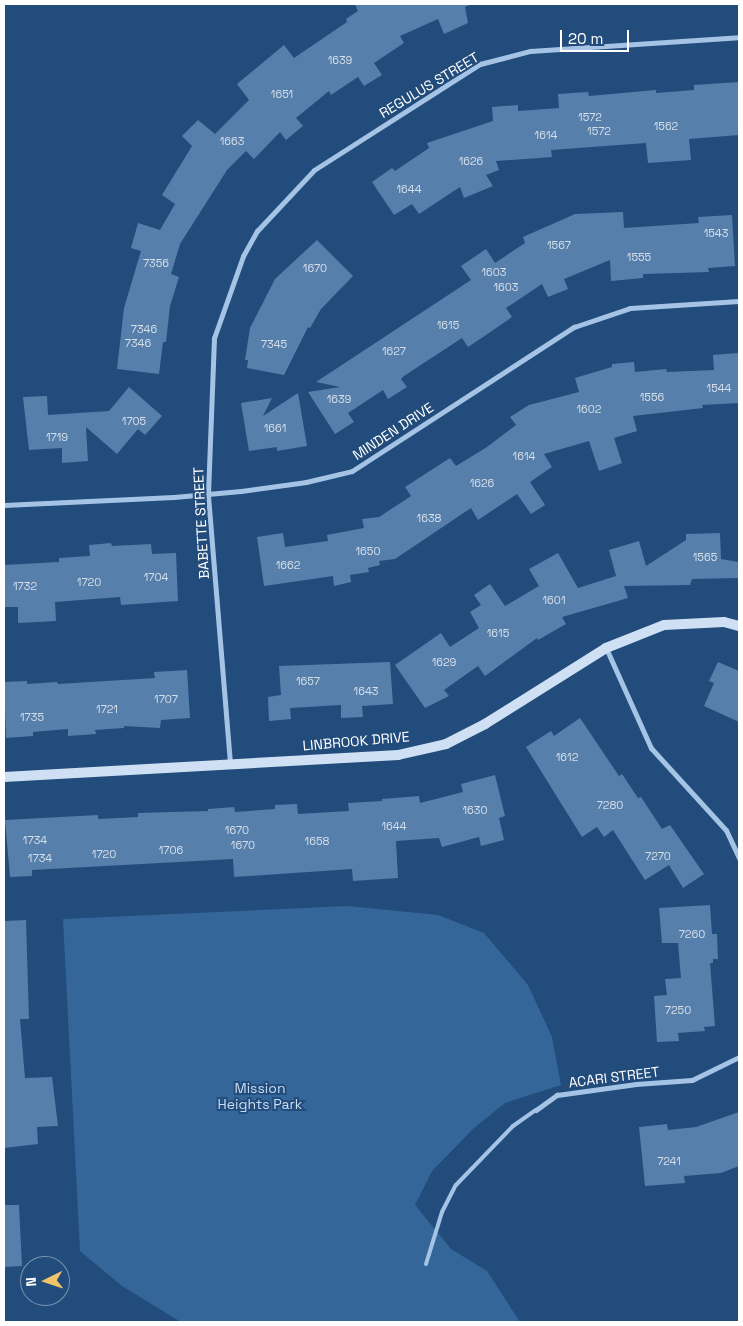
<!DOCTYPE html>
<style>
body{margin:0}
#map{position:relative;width:743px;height:1326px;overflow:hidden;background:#224c7b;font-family:"Space Grotesk",sans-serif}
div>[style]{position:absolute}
.green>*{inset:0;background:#356699}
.building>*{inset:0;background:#577fab}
.lane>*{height:4px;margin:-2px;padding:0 2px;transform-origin:2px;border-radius:2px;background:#a5c4e5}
.street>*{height:5px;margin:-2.5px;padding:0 2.5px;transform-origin:2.5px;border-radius:2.5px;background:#a5c4e5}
.secondary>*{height:10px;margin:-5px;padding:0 5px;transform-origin:5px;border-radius:5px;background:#cfe0f5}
span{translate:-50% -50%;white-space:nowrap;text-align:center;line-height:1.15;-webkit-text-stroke:4px #224c7b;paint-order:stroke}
.number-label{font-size:11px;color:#d5dfea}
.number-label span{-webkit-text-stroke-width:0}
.street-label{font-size:14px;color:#fff}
.park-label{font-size:14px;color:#c8def4}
.frame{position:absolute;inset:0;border:5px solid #fff;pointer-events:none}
.north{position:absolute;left:20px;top:1256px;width:50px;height:50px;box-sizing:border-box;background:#224c7b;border:1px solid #7a94b0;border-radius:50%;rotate:266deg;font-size:14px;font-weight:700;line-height:20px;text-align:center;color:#fff}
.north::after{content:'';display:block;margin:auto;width:18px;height:22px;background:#f1c567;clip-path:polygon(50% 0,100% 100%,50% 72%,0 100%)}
.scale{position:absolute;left:560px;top:30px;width:69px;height:22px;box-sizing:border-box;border:2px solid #fff;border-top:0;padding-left:6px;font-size:15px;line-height:18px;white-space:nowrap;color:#fff;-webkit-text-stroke:4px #224c7b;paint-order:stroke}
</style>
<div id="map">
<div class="green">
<i style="clip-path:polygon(348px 906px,438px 915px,484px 933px,528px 985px,552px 1037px,561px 1085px,505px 1103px,474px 1128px,432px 1171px,415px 1205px,451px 1249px,487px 1271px,520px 1322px,181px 1322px,122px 1286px,80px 1251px,63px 919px)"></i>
</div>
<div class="building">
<i style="clip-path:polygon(355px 4px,472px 4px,465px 7px,468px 23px,444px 34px,438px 19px,400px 36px,404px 43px,374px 63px,382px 75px,364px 86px,358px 77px,331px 95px,329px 91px,296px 118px,303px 126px,286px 140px,280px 132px,254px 159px,246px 151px,227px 170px,180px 244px,171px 274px,179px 277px,170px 306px,166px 342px,163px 342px,159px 374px,117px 369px,124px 308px,141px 251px,131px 248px,138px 223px,160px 230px,175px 204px,162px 195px,192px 146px,182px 136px,198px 120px,215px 134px,249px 100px,237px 84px,284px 45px,294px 58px,347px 22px,346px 19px,358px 11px)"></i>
<i style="clip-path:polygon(739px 82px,739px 135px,689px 139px,691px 160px,648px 163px,646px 143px,551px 150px,552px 157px,496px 161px,499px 170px,486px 175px,493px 186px,464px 198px,460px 187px,419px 214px,412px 204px,394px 215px,372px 182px,392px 168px,395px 171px,429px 148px,427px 143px,493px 121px,492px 107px,518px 105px,518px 111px,559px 108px,558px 94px,588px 92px,589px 96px,656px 90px,656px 93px,694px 90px,694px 85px)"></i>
<i style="clip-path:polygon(623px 212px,624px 228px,699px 223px,698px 217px,732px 215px,735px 266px,708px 268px,709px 272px,643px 274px,643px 278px,611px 281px,610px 260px,564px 279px,568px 289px,548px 297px,542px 284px,506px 308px,512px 317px,486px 335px,468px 347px,462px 338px,404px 376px,401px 379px,407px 387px,388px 399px,383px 390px,348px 413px,354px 422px,335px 434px,308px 392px,340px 387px,316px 382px,471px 280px,461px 266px,486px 249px,495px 263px,525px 243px,523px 237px,575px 214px)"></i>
<i style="clip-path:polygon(317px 240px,353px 276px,321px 309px,310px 328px,308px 327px,284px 375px,247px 368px,248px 360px,245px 360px,250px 328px,275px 279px)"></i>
<i style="clip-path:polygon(738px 353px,739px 403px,702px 405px,703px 408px,633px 416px,637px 431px,614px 438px,622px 463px,599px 471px,589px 441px,544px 454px,552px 467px,530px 482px,545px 505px,531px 514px,517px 494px,478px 520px,471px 508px,395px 559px,379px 561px,380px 565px,368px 568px,369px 572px,350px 575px,351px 582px,334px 586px,333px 576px,264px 586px,257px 537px,283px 533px,285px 547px,328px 541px,327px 535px,364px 528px,362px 519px,379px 517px,411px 496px,405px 487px,450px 458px,456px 466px,487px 447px,516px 425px,510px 417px,529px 405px,579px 392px,575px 378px,612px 367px,612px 364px,634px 362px,635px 372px,666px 369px,667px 372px,714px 370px,713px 355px)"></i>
<i style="clip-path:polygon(129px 387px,162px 416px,145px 435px,138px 429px,117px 454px,86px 427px,88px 461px,62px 463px,62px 448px,29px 450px,23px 397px,47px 396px,48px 415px,109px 411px)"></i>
<i style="clip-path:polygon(298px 393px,307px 446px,277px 451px,277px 447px,249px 451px,241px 403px,272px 398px,263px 416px)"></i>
<i style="clip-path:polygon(720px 533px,721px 559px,739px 562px,739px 578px,692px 579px,690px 585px,624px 586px,628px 598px,562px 617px,566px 624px,538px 640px,537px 638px,485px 676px,478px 666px,444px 690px,449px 696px,425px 708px,395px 665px,441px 633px,450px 647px,479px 628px,470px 612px,481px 605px,474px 595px,490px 584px,505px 606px,539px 586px,529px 569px,558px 553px,578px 588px,616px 576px,609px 550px,639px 541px,646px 566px,686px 540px,686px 534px)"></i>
<i style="clip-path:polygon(111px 543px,112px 546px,151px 544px,152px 554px,176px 553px,178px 601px,121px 605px,120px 597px,55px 602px,56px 621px,18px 623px,18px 607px,4px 607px,4px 565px,59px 562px,59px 558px,90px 556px,89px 545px)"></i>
<i style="clip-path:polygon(390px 662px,393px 704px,362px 706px,363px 717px,341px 718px,341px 705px,290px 708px,291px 719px,269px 721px,268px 697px,281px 695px,279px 666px)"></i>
<i style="clip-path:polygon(718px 662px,739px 671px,739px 722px,704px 706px,714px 683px,709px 681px)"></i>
<i style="clip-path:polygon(187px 670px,190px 718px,161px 720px,160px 728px,124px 726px,124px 728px,95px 730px,96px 734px,68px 736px,68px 729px,33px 732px,33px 736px,6px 738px,4px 682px,27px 681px,27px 684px,57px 682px,58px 684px,155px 678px,154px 672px)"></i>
<i style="clip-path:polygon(580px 718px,619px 776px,622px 774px,638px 798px,641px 797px,662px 829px,670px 825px,704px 874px,683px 888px,669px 865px,645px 880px,613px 830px,604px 837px,597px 827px,582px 837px,526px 747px,551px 731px,554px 736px)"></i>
<i style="clip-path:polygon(495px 775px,505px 816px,499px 818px,504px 840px,481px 846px,479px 837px,442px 847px,439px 838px,396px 841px,398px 878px,353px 881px,352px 869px,234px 877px,233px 859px,32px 870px,32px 876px,10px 877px,5px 820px,98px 815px,98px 819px,138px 817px,138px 813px,208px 811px,208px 809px,234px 807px,235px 812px,275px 809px,275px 805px,297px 804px,298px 814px,349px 811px,348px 803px,382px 801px,382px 799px,419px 796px,420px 803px,463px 792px,461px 784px)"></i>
<i style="clip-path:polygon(710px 905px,712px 934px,717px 934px,718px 959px,713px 959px,713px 963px,710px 963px,715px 1026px,704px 1027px,705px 1031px,678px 1033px,679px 1041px,657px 1042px,654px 996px,667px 995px,665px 979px,681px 978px,678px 943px,662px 943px,659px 908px)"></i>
<i style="clip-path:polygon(26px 920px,29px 1019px,20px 1019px,25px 1078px,52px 1077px,58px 1126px,37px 1127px,38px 1144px,4px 1148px,4px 921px)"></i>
<i style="clip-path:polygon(739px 1112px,739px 1166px,721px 1173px,684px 1176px,685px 1183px,645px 1186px,639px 1127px,667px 1124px,668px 1130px,696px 1127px)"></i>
<i style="clip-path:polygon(4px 1205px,19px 1205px,22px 1266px,4px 1267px)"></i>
</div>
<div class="lane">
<i style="left:426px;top:1264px;width:54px;rotate:-72.9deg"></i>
<i style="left:442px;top:1212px;width:30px;rotate:-63deg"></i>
<i style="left:456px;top:1185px;width:82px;rotate:-46deg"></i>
<i style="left:513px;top:1126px;width:28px;rotate:-35deg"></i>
</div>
<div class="street">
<i style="left:4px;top:505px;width:170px;rotate:-2.7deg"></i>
<i style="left:174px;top:497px;width:67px;rotate:-5.1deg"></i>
<i style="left:241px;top:491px;width:66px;rotate:-7.9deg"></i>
<i style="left:306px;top:482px;width:47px;rotate:-13.4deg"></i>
<i style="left:352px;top:471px;width:265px;rotate:-33deg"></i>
<i style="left:574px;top:327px;width:59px;rotate:-18.7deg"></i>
<i style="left:630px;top:308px;width:109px;rotate:-3.7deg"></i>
<i style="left:606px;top:648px;width:110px;rotate:65.8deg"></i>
<i style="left:651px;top:748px;width:111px;rotate:47.6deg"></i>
<i style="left:726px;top:830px;width:31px;rotate:65deg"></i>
<i style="left:230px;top:763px;width:270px;rotate:-94.7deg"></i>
<i style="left:208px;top:494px;width:156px;rotate:-87.8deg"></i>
<i style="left:214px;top:338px;width:87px;rotate:-70.5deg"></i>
<i style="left:243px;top:256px;width:29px;rotate:-61deg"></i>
<i style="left:257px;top:231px;width:83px;rotate:-46.9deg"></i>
<i style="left:314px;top:170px;width:197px;rotate:-32.6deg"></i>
<i style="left:480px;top:64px;width:52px;rotate:-14.6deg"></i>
<i style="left:530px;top:51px;width:209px;rotate:-3.8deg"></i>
<i style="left:536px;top:1110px;width:26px;rotate:-36deg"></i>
<i style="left:557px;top:1095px;width:80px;rotate:-7.9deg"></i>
<i style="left:636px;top:1084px;width:56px;rotate:-4.1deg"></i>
<i style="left:692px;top:1080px;width:52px;rotate:-26.1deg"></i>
</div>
<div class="secondary">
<i style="left:4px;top:777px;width:395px;rotate:-3.2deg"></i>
<i style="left:398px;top:755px;width:49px;rotate:-12.9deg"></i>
<i style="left:446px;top:744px;width:44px;rotate:-27.1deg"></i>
<i style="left:485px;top:724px;width:143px;rotate:-32.1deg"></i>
<i style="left:606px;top:648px;width:62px;rotate:-21.6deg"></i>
<i style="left:664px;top:625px;width:60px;rotate:-2.9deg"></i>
<i style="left:724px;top:622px;width:16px;rotate:15deg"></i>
</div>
<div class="number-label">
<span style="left:340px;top:60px">1639</span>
<span style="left:282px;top:94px">1651</span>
<span style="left:590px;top:117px">1572</span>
<span style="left:666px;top:126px">1562</span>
<span style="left:599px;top:131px">1572</span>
<span style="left:546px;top:135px">1614</span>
<span style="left:232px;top:141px">1663</span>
<span style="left:471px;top:161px">1626</span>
<span style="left:409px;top:189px">1644</span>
<span style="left:716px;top:233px">1543</span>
<span style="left:559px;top:245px">1567</span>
<span style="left:639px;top:257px">1555</span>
<span style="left:156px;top:263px">7356</span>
<span style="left:315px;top:268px">1670</span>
<span style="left:494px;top:272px">1603</span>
<span style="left:506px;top:287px">1603</span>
<span style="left:448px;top:325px">1615</span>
<span style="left:144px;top:329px">7346</span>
<span style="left:138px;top:343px">7346</span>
<span style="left:274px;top:344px">7345</span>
<span style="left:394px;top:351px">1627</span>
<span style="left:719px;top:388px">1544</span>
<span style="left:652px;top:397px">1556</span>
<span style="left:339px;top:399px">1639</span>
<span style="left:589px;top:409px">1602</span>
<span style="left:134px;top:421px">1705</span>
<span style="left:275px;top:428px">1661</span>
<span style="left:57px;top:437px">1719</span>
<span style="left:524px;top:456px">1614</span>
<span style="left:482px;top:483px">1626</span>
<span style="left:429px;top:518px">1638</span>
<span style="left:368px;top:551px">1650</span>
<span style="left:705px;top:557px">1565</span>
<span style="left:288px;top:565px">1662</span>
<span style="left:156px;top:577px">1704</span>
<span style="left:89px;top:582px">1720</span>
<span style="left:25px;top:586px">1732</span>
<span style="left:554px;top:600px">1601</span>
<span style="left:498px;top:633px">1615</span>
<span style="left:444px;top:662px">1629</span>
<span style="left:308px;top:681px">1657</span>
<span style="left:366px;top:691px">1643</span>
<span style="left:166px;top:699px">1707</span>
<span style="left:107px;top:709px">1721</span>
<span style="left:32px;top:717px">1735</span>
<span style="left:567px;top:757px">1612</span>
<span style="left:610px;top:805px">7280</span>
<span style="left:475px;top:810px">1630</span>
<span style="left:394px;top:826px">1644</span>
<span style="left:237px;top:830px">1670</span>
<span style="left:35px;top:840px">1734</span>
<span style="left:317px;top:841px">1658</span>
<span style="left:243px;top:845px">1670</span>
<span style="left:171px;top:850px">1706</span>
<span style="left:104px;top:854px">1720</span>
<span style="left:658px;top:856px">7270</span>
<span style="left:40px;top:858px">1734</span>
<span style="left:692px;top:934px">7260</span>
<span style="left:678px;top:1010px">7250</span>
<span style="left:669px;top:1161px">7241</span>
</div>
<div class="street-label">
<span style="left:429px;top:85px;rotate:-31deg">REGULUS STREET</span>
<span style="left:393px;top:431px;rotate:-33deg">MINDEN DRIVE</span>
<span style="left:201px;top:523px;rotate:-93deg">BABETTE STREET</span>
<span style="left:356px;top:741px;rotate:-5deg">LINBROOK DRIVE</span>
<span style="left:614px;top:1077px;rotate:-7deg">ACARI STREET</span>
</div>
<div class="park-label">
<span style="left:260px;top:1096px">Mission<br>Heights Park</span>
</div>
<div class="frame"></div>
<div class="north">N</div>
<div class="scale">20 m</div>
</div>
